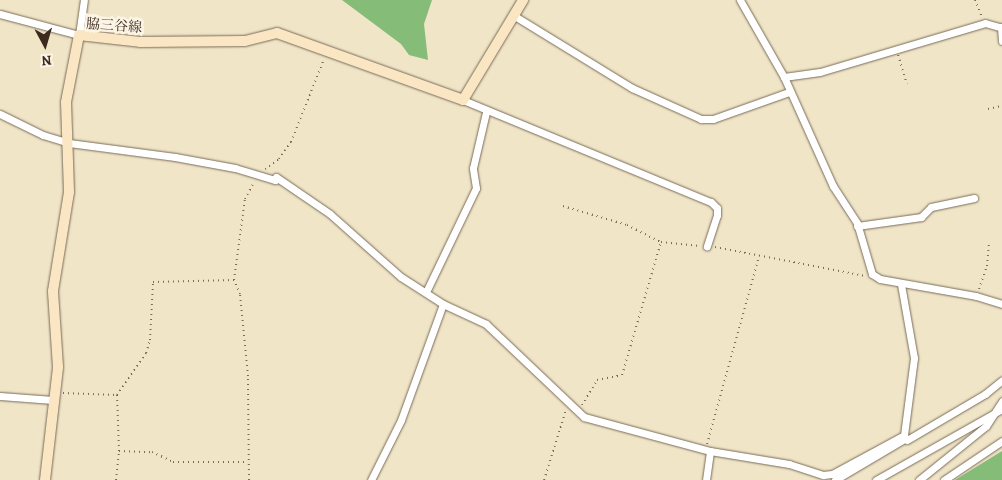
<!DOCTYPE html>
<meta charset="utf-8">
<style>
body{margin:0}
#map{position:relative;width:1002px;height:480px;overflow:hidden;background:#f0e5c7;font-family:Alegreya,"Noto Serif JP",serif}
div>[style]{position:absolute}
.forest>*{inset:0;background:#84bc78}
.path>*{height:2px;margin-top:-1px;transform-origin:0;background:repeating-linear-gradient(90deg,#7a6b59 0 1px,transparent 0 5px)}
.roads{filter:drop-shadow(0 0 1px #7a6b59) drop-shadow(0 0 1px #7a6b59)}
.street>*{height:7px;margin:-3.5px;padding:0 3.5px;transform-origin:3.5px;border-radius:3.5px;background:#fff}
.secondary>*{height:10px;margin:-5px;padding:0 5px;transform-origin:5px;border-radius:5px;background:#fbe6c3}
span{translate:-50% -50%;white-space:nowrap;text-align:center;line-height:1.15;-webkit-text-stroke:5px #fcf5e5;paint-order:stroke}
.street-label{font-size:14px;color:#3b2a1e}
.north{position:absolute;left:20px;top:20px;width:50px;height:50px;-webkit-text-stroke:4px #fcf5e5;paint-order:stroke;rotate:174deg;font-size:14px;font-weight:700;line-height:20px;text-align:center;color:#3b2a1e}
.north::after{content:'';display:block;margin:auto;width:18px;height:22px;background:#3b2a1e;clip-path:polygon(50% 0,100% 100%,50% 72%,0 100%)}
</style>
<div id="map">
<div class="forest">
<i style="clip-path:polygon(342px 0,432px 0,424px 24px,428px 60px,409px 55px,401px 44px)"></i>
<i style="clip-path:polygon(1002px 451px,1002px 480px,955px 480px)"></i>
</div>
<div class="path">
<i style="left:975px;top:0;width:18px;rotate:68deg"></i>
<i style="left:898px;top:55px;width:30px;rotate:73deg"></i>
<i style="left:988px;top:109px;width:14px;rotate:-12deg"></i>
<i style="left:265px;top:169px;width:17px;rotate:-36deg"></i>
<i style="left:279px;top:159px;width:21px;rotate:-55deg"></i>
<i style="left:291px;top:142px;width:89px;rotate:-68.3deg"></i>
<i style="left:563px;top:206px;width:67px;rotate:16.5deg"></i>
<i style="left:627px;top:225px;width:38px;rotate:27deg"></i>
<i style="left:661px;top:242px;width:39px;rotate:6deg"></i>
<i style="left:715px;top:247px;width:153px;rotate:10.9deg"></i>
<i style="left:979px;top:289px;width:24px;rotate:-71deg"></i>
<i style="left:987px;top:266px;width:24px;rotate:-85deg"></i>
<i style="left:63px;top:393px;width:54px;rotate:2.1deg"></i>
<i style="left:117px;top:395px;width:51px;rotate:-55.4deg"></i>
<i style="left:146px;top:353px;width:14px;rotate:-73deg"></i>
<i style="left:150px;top:340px;width:58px;rotate:-87deg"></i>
<i style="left:153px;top:282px;width:81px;rotate:-1.4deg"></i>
<i style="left:582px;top:405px;width:29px;rotate:-59deg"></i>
<i style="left:597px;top:380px;width:25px;rotate:-11deg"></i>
<i style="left:622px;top:375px;width:139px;rotate:-73.7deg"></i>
<i style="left:707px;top:444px;width:195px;rotate:-74.5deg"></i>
<i style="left:119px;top:451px;width:33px;rotate:2deg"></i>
<i style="left:152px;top:452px;width:23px;rotate:25deg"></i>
<i style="left:173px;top:462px;width:74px"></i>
<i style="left:116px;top:480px;width:29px;rotate:-84deg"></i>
<i style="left:119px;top:451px;width:56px;rotate:-92deg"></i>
<i style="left:249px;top:480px;width:104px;rotate:-90.6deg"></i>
<i style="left:248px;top:376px;width:82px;rotate:-95.6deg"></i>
<i style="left:240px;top:294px;width:15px;rotate:-113deg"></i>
<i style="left:234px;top:280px;width:82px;rotate:-82.3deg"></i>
<i style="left:245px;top:199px;width:19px;rotate:-62deg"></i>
<i style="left:544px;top:480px;width:73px;rotate:-72.6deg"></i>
</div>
<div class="roads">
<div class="street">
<i style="left:740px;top:0;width:89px;rotate:60.3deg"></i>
<i style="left:784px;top:77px;width:120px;rotate:65.8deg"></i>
<i style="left:833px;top:186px;width:44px;rotate:57deg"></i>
<i style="left:857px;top:223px;width:53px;rotate:73.6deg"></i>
<i style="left:872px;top:274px;width:9px;rotate:32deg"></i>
<i style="left:880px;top:279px;width:97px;rotate:10deg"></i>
<i style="left:976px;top:296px;width:27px;rotate:17deg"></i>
<i style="left:0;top:14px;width:82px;rotate:14.9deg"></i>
<i style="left:79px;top:35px;width:35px;rotate:-82deg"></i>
<i style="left:513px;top:15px;width:140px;rotate:31.5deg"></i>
<i style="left:632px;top:88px;width:76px;rotate:24.2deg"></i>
<i style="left:701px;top:119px;width:12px"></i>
<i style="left:713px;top:119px;width:81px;rotate:-19.6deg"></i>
<i style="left:1001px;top:27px;width:14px;rotate:86deg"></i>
<i style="left:784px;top:77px;width:36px;rotate:-8deg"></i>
<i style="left:820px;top:72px;width:172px;rotate:-16.5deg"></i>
<i style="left:985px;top:23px;width:18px;rotate:16deg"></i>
<i style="left:463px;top:100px;width:268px;rotate:22.4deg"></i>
<i style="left:711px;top:202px;width:8px;rotate:45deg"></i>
<i style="left:717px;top:208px;width:7px;rotate:90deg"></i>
<i style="left:717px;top:215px;width:33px;rotate:108deg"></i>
<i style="left:0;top:114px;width:48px;rotate:26deg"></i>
<i style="left:43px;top:135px;width:27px;rotate:17deg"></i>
<i style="left:69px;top:143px;width:107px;rotate:7.5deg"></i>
<i style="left:175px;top:157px;width:61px;rotate:10.4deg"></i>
<i style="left:235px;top:168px;width:42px;rotate:16.7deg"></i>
<i style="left:275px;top:180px;width:3px;rotate:-72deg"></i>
<i style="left:276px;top:177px;width:65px;rotate:34.4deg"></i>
<i style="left:330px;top:214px;width:95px;rotate:41.6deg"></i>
<i style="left:401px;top:277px;width:50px;rotate:32.7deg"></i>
<i style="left:443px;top:304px;width:47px;rotate:24.9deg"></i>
<i style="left:486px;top:324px;width:135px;rotate:43.5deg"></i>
<i style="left:584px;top:417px;width:131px;rotate:15.1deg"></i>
<i style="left:710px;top:451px;width:80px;rotate:9.3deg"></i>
<i style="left:789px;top:464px;width:36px;rotate:18deg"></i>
<i style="left:823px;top:475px;width:9px;rotate:-6deg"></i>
<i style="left:832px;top:474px;width:82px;rotate:-28.4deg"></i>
<i style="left:904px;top:435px;width:78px;rotate:-82.6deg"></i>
<i style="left:914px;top:358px;width:75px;rotate:-100deg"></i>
<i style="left:857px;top:226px;width:65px;rotate:-8deg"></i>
<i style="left:921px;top:217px;width:14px;rotate:-45deg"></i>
<i style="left:931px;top:207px;width:44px;rotate:-11.8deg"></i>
<i style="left:426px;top:292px;width:115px;rotate:-64.3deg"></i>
<i style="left:476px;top:188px;width:20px;rotate:-99deg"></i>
<i style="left:473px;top:168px;width:57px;rotate:-76.9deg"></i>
<i style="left:0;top:396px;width:53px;rotate:4.3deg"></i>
<i style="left:907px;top:440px;width:91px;rotate:-30.5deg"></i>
<i style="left:985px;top:394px;width:22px;rotate:-39deg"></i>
<i style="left:371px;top:480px;width:67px;rotate:-63.4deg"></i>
<i style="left:401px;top:420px;width:123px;rotate:-70.1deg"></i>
<i style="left:706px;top:480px;width:29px;rotate:-82deg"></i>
<i style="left:835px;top:480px;width:82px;rotate:-30.6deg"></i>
<i style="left:876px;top:480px;width:145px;rotate:-29.4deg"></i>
<i style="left:919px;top:480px;width:86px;rotate:-38.9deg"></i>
<i style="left:986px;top:426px;width:30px;rotate:-57deg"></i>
<i style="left:944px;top:480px;width:70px;rotate:-33.9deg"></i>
</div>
<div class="secondary">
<i style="left:45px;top:480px;width:114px;rotate:-83.4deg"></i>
<i style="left:58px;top:367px;width:76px;rotate:-93.8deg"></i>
<i style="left:53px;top:291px;width:100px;rotate:-80.8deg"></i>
<i style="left:69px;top:192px;width:90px;rotate:-91.9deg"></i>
<i style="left:66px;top:102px;width:68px;rotate:-79deg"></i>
<i style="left:79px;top:35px;width:61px;rotate:6.5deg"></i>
<i style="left:140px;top:42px;width:105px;rotate:-0.5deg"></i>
<i style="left:245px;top:41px;width:33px;rotate:-14deg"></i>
<i style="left:277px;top:33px;width:198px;rotate:19.8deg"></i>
<i style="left:463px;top:100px;width:117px;rotate:-59deg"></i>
</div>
</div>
<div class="street-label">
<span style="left:114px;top:26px;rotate:4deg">脇三谷線</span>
</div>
<div class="north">N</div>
</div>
